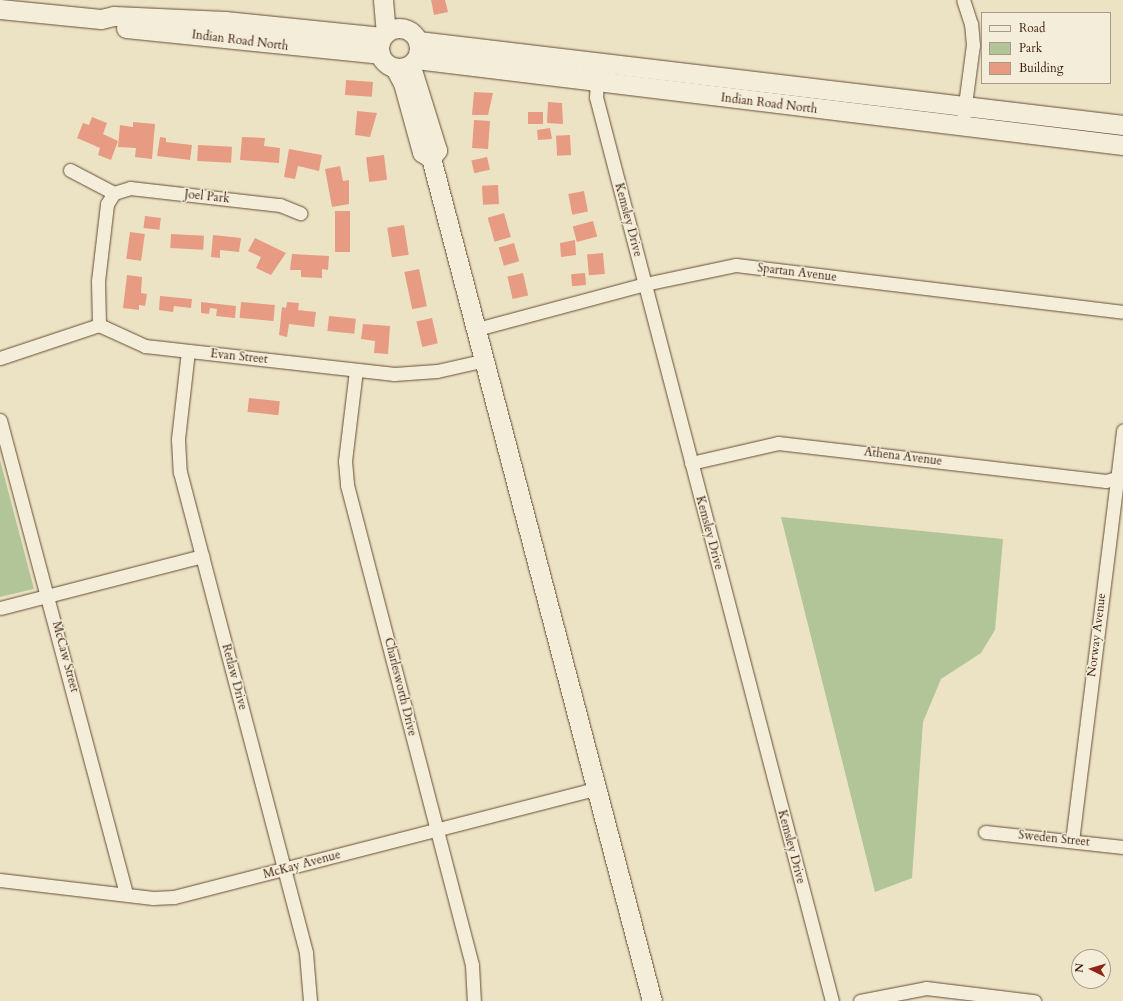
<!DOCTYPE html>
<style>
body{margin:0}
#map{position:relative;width:1123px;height:1001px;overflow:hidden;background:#ece3c4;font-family:Cardo,serif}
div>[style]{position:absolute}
.green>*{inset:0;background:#b2c599}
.building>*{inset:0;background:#e79b82;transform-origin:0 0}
.roads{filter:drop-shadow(0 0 1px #674d36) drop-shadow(0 0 1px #674d36)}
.street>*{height:13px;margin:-6.5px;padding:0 6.5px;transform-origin:6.5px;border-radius:6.5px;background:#f3edd9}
.secondary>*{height:19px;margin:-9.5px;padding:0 9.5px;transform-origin:9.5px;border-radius:9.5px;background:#f3edd9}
.secondary>.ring{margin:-9.5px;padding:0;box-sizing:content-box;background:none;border:19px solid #f3edd9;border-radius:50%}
span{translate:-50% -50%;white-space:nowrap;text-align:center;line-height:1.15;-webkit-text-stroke:3px #f3edd9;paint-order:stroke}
.street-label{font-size:12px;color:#3b1b06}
.legend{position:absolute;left:981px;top:12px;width:130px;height:72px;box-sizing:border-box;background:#f3edd9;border:1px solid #a99985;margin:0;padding:5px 7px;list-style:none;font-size:12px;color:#3b1b06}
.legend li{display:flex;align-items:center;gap:8px;height:20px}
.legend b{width:20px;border:1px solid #a99985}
.north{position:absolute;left:1071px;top:949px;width:40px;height:40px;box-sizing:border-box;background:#f3edd9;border:1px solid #a99985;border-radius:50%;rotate:275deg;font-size:11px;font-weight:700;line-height:16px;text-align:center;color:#3b1b06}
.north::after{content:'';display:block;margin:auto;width:14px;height:18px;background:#8f2418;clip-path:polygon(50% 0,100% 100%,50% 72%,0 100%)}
</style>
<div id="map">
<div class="green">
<i style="clip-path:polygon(0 460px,34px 589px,0 597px)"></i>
<i style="clip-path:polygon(781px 517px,1003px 539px,995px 630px,981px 653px,941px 679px,923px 722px,912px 878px,875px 892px)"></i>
</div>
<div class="building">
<i style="clip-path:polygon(431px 0,445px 0,448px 12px,434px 15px)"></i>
<i style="left:346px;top:80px;width:27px;height:15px;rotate:4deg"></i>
<i style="clip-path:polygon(474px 92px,493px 93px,488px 115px,472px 115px)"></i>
<i style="clip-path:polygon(548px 102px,562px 103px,563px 124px,547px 123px)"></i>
<i style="clip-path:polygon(357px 111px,377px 113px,370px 137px,355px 135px)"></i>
<i style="left:528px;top:112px;width:15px;height:12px"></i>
<i style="clip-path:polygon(92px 117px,107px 123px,103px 134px,118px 141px,111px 160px,98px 155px,100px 148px,77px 138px,83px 123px,89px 125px)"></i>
<i style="left:474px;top:120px;width:16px;height:28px;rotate:4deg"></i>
<i style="clip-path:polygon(133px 122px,155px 124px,152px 159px,135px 157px,136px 148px,118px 147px,120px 125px,133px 127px)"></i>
<i style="clip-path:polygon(550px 128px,552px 139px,538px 140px,537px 130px)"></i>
<i style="left:570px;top:135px;width:20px;height:14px;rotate:87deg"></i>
<i style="clip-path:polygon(160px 137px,166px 138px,166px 142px,192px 145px,190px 160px,157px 156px)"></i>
<i style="clip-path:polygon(242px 137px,265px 138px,264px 146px,280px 148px,279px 163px,240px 160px)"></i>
<i style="left:198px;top:145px;width:34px;height:16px;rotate:3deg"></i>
<i style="clip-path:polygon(289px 149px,322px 155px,319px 171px,298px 166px,295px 179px,284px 177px)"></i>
<i style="left:384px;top:155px;width:25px;height:18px;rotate:83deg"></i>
<i style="left:487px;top:157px;width:13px;height:16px;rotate:77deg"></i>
<i style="clip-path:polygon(340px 166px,343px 181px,349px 180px,349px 204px,332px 207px,325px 169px)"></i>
<i style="left:498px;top:185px;width:19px;height:16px;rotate:87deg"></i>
<i style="left:584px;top:191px;width:21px;height:16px;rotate:79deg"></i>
<i style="left:335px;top:211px;width:15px;height:41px"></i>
<i style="left:504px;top:213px;width:25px;height:17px;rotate:74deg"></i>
<i style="left:145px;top:216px;width:16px;height:12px;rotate:7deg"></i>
<i style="left:593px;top:221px;width:16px;height:21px;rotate:75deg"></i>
<i style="left:404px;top:225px;width:30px;height:17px;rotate:81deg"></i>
<i style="left:130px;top:232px;width:15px;height:27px;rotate:8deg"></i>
<i style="left:171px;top:234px;width:33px;height:14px;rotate:3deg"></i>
<i style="clip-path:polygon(213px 235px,241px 238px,239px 252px,220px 250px,220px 258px,211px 257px)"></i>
<i style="clip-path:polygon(255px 238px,286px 253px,271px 275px,256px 268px,261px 257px,248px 251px)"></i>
<i style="clip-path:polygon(575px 240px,576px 255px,561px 257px,560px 243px)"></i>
<i style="left:514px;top:243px;width:19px;height:16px;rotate:74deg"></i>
<i style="left:603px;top:253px;width:21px;height:16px;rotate:85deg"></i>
<i style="clip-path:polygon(292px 254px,329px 256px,328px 270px,322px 269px,322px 278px,301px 277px,301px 270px,290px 270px)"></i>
<i style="left:419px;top:269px;width:38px;height:15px;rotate:78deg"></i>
<i style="left:523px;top:273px;width:23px;height:16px;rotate:77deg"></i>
<i style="left:585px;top:273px;width:12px;height:14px;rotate:85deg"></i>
<i style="clip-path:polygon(127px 275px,142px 277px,141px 293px,147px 294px,145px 306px,139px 305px,139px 310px,123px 308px)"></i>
<i style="clip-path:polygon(160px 296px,192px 299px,191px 308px,174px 306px,173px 312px,159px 310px)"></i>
<i style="clip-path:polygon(201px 302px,236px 306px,235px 318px,216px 316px,217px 309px,210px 308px,209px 314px,201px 313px)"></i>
<i style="left:241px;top:302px;width:34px;height:16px;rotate:5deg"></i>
<i style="clip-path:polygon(287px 302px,299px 303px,298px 310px,316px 312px,314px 327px,289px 324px,287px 337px,279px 335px,282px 307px,286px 308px)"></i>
<i style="left:329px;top:316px;width:27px;height:15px;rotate:6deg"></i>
<i style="left:432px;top:318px;width:26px;height:16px;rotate:77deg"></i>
<i style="clip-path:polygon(363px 324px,390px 326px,388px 354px,374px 353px,375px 341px,361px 339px)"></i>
<i style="left:249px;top:398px;width:31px;height:14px;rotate:6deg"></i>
</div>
<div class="roads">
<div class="street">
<i style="left:597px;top:73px;width:24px;rotate:92deg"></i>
<i style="left:596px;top:97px;width:934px;rotate:75.37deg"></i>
<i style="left:962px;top:127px;width:83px;rotate:-82.4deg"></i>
<i style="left:973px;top:45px;width:21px;rotate:-95deg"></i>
<i style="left:971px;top:24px;width:25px;rotate:-108deg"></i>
<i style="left:70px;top:170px;width:50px;rotate:27.6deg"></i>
<i style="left:99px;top:325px;width:44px;rotate:-91.3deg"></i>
<i style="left:98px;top:281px;width:78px;rotate:-83.3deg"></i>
<i style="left:107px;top:204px;width:13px;rotate:-58deg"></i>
<i style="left:114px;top:193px;width:17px;rotate:-17deg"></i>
<i style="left:130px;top:188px;width:151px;rotate:6.5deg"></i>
<i style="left:280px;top:205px;width:22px;rotate:22deg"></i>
<i style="left:477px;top:329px;width:174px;rotate:-15deg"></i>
<i style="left:645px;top:284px;width:93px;rotate:-11.8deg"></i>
<i style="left:736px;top:265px;width:390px;rotate:6.9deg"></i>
<i style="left:188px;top:351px;width:89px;rotate:96.5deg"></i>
<i style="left:178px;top:439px;width:33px;rotate:87deg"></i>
<i style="left:180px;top:472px;width:497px;rotate:75.3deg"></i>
<i style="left:306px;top:953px;width:48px;rotate:85.2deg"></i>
<i style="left:0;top:358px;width:104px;rotate:-18.4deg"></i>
<i style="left:99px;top:325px;width:51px;rotate:24.5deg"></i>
<i style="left:145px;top:346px;width:251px;rotate:6.4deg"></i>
<i style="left:394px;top:374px;width:43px;rotate:-4deg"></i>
<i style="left:437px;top:371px;width:50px;rotate:-12.7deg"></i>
<i style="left:356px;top:370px;width:92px;rotate:96.9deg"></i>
<i style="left:345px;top:461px;width:24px;rotate:85deg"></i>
<i style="left:347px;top:485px;width:496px;rotate:75.4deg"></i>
<i style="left:472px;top:965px;width:36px;rotate:87deg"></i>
<i style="left:0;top:420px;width:491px;rotate:75.1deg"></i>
<i style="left:691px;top:463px;width:89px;rotate:-12.9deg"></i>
<i style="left:778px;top:443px;width:330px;rotate:6.6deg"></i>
<i style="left:1106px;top:481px;width:18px;rotate:-16deg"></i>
<i style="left:0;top:608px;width:209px;rotate:-14.4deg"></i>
<i style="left:985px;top:832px;width:139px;rotate:6.2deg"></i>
<i style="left:1072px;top:841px;width:414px;rotate:-82.9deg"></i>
<i style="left:0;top:880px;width:154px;rotate:6.7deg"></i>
<i style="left:153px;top:898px;width:21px;rotate:-3deg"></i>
<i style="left:174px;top:897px;width:439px;rotate:-14.4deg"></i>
<i style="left:860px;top:1001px;width:67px;rotate:-11.1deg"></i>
<i style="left:926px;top:988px;width:109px;rotate:6.9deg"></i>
</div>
<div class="secondary">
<i style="left:383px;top:0;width:33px;rotate:85deg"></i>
<i style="left:0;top:9px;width:101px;rotate:5.7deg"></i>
<i style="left:101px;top:19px;width:13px;rotate:-13deg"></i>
<i style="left:114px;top:16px;width:111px;rotate:2.6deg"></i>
<i style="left:225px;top:21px;width:158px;rotate:5.8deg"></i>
<i class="ring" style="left:379px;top:28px;width:21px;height:21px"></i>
<i style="left:126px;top:28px;width:255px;rotate:5.8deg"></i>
<i style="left:418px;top:41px;width:710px;rotate:6.79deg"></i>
<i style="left:416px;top:59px;width:712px;rotate:6.94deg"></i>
<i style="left:395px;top:68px;width:17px;rotate:62deg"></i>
<i style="left:403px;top:83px;width:72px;rotate:74.6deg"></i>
<i style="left:422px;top:152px;width:11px;rotate:34deg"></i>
<i style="left:431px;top:158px;width:871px;rotate:75.31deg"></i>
<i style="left:413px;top:73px;width:81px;rotate:72.7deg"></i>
<i style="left:437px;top:150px;width:10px;rotate:127deg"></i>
</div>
</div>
<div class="street-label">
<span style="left:240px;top:41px;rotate:7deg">Indian Road North</span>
<span style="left:769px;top:104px;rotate:7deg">Indian Road North</span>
<span style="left:207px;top:197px;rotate:6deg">Joel Park</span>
<span style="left:628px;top:220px;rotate:75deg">Kemsley Drive</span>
<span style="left:797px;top:273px;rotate:7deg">Spartan Avenue</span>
<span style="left:239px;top:357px;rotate:6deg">Evan Street</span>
<span style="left:903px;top:457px;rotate:7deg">Athena Avenue</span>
<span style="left:709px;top:533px;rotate:75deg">Kemsley Drive</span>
<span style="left:1097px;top:635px;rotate:-83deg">Norway Avenue</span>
<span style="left:65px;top:657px;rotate:75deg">McCaw Street</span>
<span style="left:234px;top:677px;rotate:75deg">Retlaw Drive</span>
<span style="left:400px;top:687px;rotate:76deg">Charlesworth Drive</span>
<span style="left:1054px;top:839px;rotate:6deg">Sweden Street</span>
<span style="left:791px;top:847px;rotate:75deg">Kemsley Drive</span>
<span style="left:302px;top:865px;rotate:-15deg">McKay Avenue</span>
</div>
<ul class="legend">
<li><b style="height:5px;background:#f3edd9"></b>Road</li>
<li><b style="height:11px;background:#b2c599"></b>Park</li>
<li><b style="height:11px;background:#e79b82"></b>Building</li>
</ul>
<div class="north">N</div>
</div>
